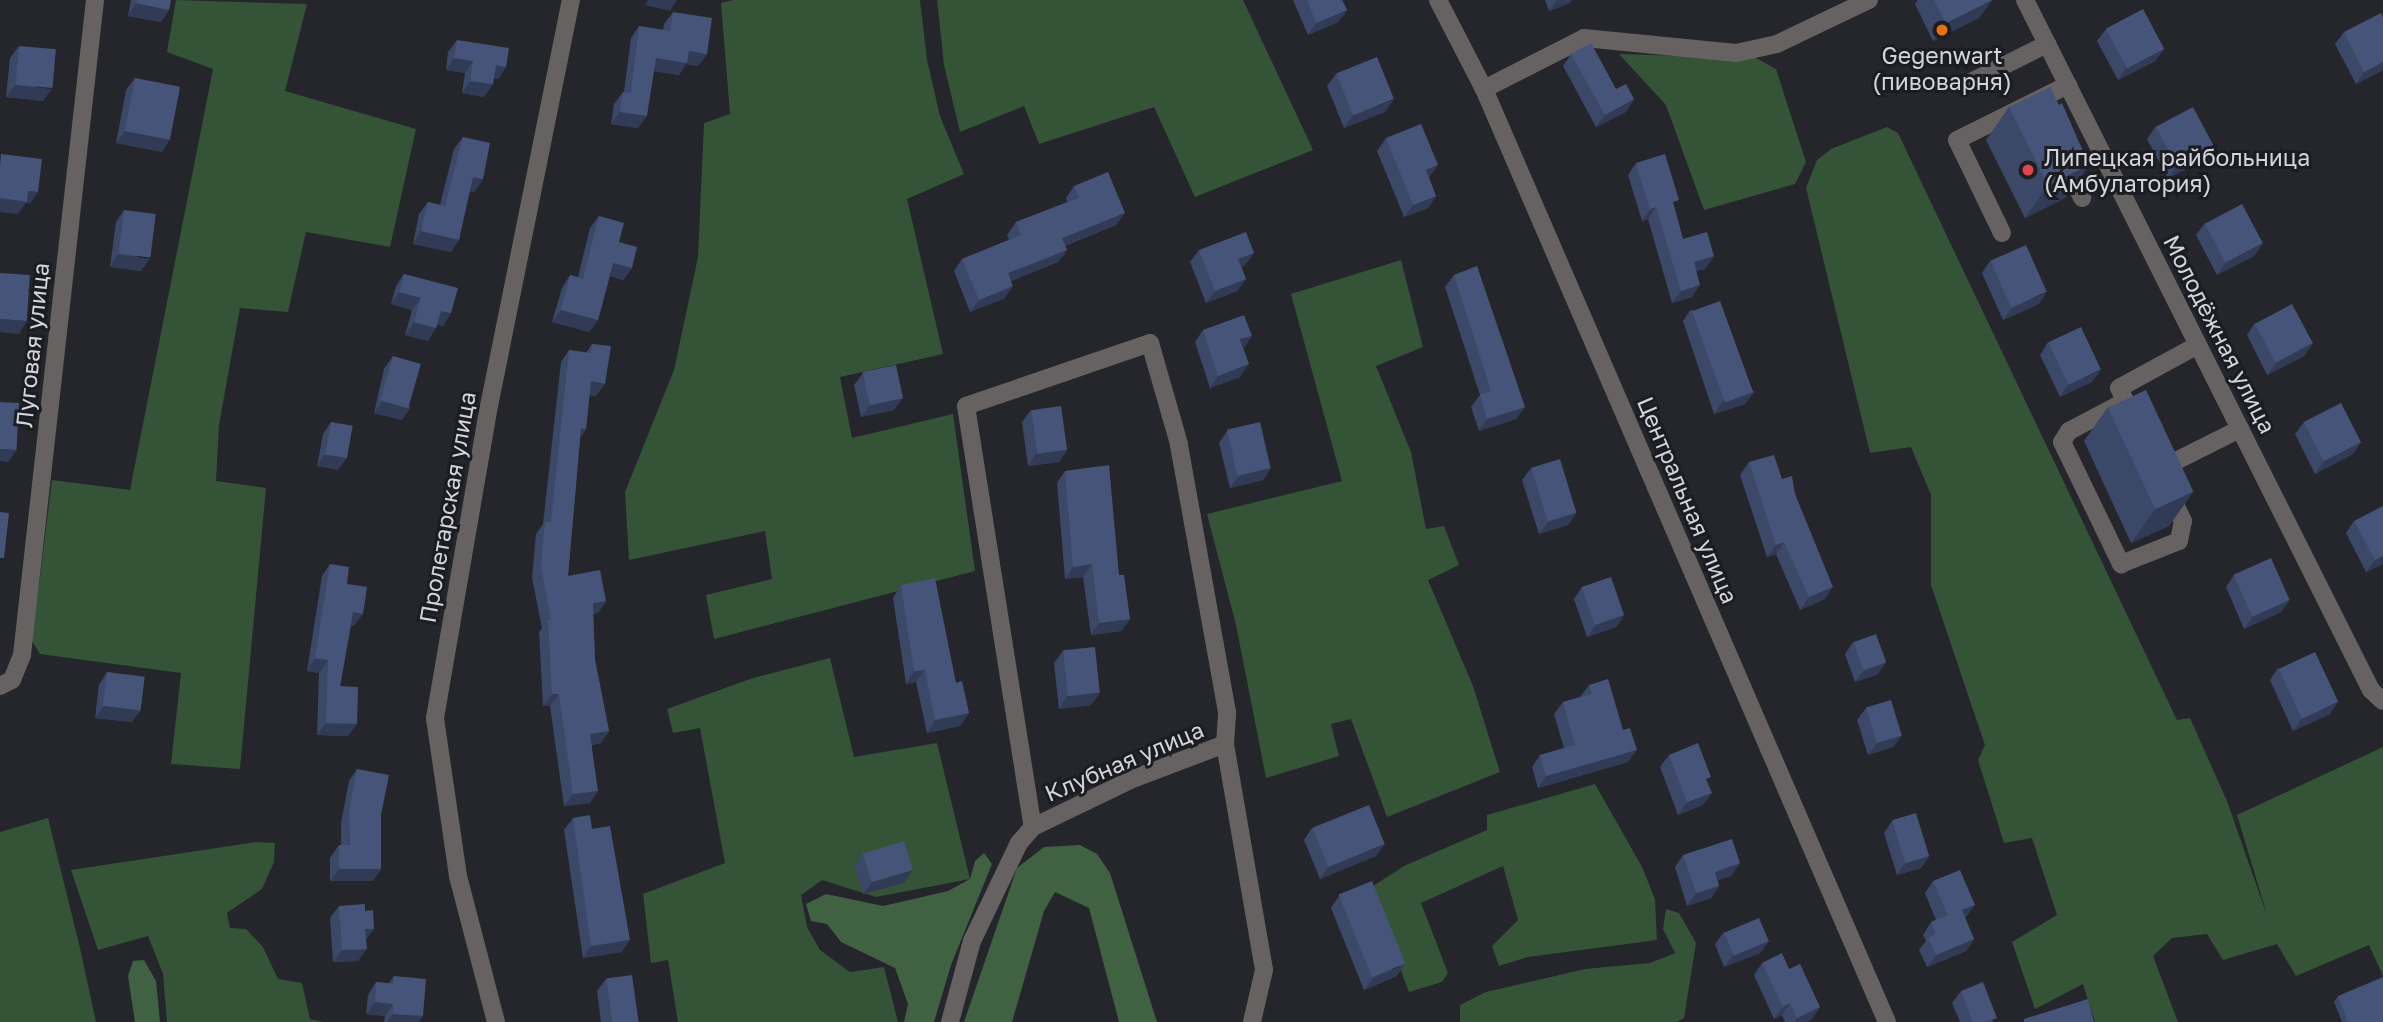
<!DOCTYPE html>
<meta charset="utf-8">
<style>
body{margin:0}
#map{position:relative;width:2383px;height:1022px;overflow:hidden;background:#24262b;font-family:"Golos Text",sans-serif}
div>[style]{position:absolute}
.green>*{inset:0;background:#345337}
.forest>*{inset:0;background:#406243}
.minor>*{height:18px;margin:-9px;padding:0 9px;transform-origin:9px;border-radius:9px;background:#656261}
.wall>*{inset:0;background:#3c4868}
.shaded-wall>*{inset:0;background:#313b55}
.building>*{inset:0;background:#465479;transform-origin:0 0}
.dots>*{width:19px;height:19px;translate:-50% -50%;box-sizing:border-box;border:4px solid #1b1d22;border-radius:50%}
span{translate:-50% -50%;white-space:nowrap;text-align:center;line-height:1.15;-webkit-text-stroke:6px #1b1d22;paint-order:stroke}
.poi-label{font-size:23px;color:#d4d5d9}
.left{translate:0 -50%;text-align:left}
.street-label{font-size:23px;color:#d4d5d9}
</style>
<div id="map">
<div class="green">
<i style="clip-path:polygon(176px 0,307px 4px,285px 91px,416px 129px,390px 247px,306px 232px,288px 312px,240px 308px,219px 425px,216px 481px,266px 488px,240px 769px,171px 764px,181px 673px,40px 654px,32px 641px,52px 480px,130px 490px,213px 69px,167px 52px)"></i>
<i style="clip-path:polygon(733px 0,920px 0,927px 60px,940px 116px,964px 174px,907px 199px,943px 354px,840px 377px,852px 438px,953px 414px,975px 571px,714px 639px,706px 595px,772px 579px,765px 531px,629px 560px,625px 492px,674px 370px,698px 257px,704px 123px,730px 114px,721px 3px)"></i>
<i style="clip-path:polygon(937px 0,1243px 0,1313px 150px,1195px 197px,1154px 107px,1039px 144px,1024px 106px,960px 132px,944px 65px)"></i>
<i style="clip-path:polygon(1619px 54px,1756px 58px,1776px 69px,1806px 162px,1795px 184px,1704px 210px,1666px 105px)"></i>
<i style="clip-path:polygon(1887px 127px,1898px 133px,2177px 720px,2190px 718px,2227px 801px,2268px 918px,2237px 815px,2383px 747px,2383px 976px,2369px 945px,2296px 976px,2277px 944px,2223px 960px,2207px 934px,2172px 938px,2153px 956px,2178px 1022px,2095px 1022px,2083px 984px,2035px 1009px,2012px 942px,2057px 915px,2032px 838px,2004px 843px,1978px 760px,1985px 745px,1931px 585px,1931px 495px,1911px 447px,1870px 453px,1806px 188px,1817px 160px,1831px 149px)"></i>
<i style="clip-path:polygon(1401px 260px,1423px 347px,1376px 366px,1411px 452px,1426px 529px,1444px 526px,1459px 565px,1428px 580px,1473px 686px,1500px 772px,1387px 817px,1351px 719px,1331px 724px,1339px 756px,1266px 778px,1236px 625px,1207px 514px,1342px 481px,1291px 294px)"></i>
<i style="clip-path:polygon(830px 658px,854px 757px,937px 743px,970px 879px,876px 897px,822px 880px,801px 895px,807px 927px,820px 950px,850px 972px,884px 967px,898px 1022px,678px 1022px,668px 960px,651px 963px,643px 894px,725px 863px,700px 728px,673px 733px,667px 709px,750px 679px)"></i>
<i style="clip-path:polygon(1595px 784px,1642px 867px,1655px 899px,1657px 940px,1528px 957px,1499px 966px,1492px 946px,1518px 920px,1503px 866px,1421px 903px,1448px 973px,1442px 982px,1409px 992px,1370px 888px,1404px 866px,1487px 830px,1487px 815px)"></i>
<i style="clip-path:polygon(48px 818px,80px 948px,96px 1022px,0 1022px,0 832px)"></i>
<i style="clip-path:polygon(256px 842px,275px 843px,274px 862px,262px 889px,227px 913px,230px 928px,246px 929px,263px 947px,278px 979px,302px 983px,310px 1019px,323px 1022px,167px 1022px,163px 974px,148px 936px,98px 950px,71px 870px)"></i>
<i style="clip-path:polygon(1666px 909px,1679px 913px,1696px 943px,1684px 1018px,1677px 1022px,1460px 1022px,1460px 1005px,1486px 992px,1585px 969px,1650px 963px,1675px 953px,1663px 929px)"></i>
</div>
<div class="forest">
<i style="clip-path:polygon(1080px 845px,1097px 854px,1110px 873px,1157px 1022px,1119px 1022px,1089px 908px,1055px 892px,1044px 911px,1012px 1022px,964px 1022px,1017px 868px,1044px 847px)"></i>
<i style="clip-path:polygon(984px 853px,992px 864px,951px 965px,934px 1022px,904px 1022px,908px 1004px,895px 968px,841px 942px,827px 924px,811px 921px,806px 904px,826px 894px,883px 906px,948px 891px,970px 879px,975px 861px)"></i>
<i style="clip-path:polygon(144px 960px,156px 981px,160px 1022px,135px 1022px,128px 976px,133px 961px)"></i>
</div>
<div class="minor">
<i style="left:1438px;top:0;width:100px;rotate:62.7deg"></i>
<i style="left:1484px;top:89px;width:1016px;rotate:66.64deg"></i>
<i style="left:2025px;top:0;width:772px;rotate:63.37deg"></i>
<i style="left:2371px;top:690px;width:16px;rotate:43deg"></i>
<i style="left:1965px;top:85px;width:92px;rotate:-26.6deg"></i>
<i style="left:1484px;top:89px;width:112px;rotate:-27deg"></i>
<i style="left:1584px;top:38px;width:153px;rotate:5.6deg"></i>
<i style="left:1736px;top:53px;width:42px;rotate:-12.4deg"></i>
<i style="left:1777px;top:44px;width:102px;rotate:-25.6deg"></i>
<i style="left:2065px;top:164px;width:38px;rotate:63deg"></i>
<i style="left:2002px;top:233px;width:103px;rotate:-115.8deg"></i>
<i style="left:1957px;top:140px;width:124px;rotate:-26.4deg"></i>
<i style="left:2124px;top:402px;width:62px;rotate:152.2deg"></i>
<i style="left:2069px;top:431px;width:13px;rotate:122deg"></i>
<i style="left:2062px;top:442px;width:136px;rotate:64.2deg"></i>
<i style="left:2121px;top:564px;width:62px;rotate:-21.6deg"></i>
<i style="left:2179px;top:541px;width:20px;rotate:-79deg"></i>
<i style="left:2183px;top:521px;width:32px;rotate:-116deg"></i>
<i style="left:2134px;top:420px;width:35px;rotate:-115deg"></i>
<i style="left:2119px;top:388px;width:90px;rotate:-28.6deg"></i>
<i style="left:2158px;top:470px;width:92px;rotate:-26.6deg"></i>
<i style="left:0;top:686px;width:13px;rotate:-27deg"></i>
<i style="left:12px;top:680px;width:27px;rotate:-68deg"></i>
<i style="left:22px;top:655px;width:659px;rotate:-83.64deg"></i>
<i style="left:1225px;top:744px;width:229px;rotate:80.2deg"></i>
<i style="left:1264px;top:970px;width:53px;rotate:103deg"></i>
<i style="left:496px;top:1022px;width:151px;rotate:-104.6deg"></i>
<i style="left:458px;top:876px;width:160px;rotate:-98.3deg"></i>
<i style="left:435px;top:718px;width:317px;rotate:-80.2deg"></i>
<i style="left:489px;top:406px;width:414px;rotate:-78.6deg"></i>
<i style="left:950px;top:1022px;width:84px;rotate:-74.8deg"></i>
<i style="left:972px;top:941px;width:109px;rotate:-64.4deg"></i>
<i style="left:1019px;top:843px;width:21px;rotate:-49deg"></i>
<i style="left:1033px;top:827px;width:113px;rotate:-25.7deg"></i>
<i style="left:1135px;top:778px;width:96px;rotate:-20.7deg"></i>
<i style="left:1225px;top:744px;width:32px;rotate:-86deg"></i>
<i style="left:1227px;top:712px;width:272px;rotate:-100.2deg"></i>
<i style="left:1179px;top:444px;width:105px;rotate:-106deg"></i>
<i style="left:1150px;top:343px;width:194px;rotate:161.1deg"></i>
<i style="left:966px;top:406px;width:426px;rotate:81deg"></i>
</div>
<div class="wall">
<i style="clip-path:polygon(131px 0,171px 0,169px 10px,161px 22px,128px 16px)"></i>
<i style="clip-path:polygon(1293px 0,1342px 0,1347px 10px,1338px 22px,1308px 35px)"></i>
<i style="clip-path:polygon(1545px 0,1572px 0,1570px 3px,1549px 11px)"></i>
<i style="clip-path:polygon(1918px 0,1992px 0,1979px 18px,1933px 41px,1915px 4px)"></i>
<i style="clip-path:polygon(673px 12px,707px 54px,698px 66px,686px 64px,679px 75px,654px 71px,638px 128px,611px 124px,614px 104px,623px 92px,624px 92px,631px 38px,639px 26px,663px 30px,664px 24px)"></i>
<i style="clip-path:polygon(2106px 29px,2164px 49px,2155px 61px,2118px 80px,2097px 41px)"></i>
<i style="clip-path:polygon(2344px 32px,2383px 70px,2356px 84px,2335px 44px)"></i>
<i style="clip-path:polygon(457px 40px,506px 67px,498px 79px,494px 78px,493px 84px,484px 97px,462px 93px,465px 73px,446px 70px,448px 52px)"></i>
<i style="clip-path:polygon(19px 46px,43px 101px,6px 97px,10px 58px)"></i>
<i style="clip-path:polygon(1571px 54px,1616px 89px,1634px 99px,1626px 112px,1596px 127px,1563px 66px)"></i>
<i style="clip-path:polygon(1336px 74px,1385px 112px,1344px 128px,1327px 86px)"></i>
<i style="clip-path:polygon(135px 78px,170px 139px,162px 152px,116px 143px,126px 90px)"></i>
<i style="clip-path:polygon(2009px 107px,2089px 165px,2065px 198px,2025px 218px,1986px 140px)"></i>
<i style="clip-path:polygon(2156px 126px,2214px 147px,2205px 159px,2168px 178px,2147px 139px)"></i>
<i style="clip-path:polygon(463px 137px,483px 179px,474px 192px,470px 191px,451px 252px,413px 244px,419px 214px,428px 202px,440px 205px,454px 149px)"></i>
<i style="clip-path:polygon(1386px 138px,1429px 178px,1436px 196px,1428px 208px,1404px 217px,1377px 151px)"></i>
<i style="clip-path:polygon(1636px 163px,1674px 207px,1683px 239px,1714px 256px,1705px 269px,1696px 271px,1692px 297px,1672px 303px,1648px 219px,1642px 221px,1628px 175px)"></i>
<i style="clip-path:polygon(1074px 186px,1116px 225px,1065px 246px,1067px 250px,1058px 262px,1011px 281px,1005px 298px,970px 312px,954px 271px,962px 259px,1009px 240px,1007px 235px,1016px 222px,1067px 202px,1066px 198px)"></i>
<i style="clip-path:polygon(124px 210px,141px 271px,110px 267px,116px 222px)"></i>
<i style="clip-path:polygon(599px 216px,619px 242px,632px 268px,623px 280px,610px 276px,598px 320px,589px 332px,552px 322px,562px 288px,570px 275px,578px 277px,590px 228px)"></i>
<i style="clip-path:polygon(2205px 223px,2263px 243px,2254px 256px,2217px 275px,2196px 235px)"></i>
<i style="clip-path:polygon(1199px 250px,1254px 253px,1245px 265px,1241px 267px,1246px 279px,1237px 291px,1206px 303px,1190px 262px)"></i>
<i style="clip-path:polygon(1990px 261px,2039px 304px,2003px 320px,1982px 273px)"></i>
<i style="clip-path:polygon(404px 274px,451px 313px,443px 326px,437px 324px,428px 341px,405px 335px,412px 310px,391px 304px,396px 286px)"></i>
<i style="clip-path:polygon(1454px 275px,1525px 407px,1516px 419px,1479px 431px,1471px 407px,1480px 395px,1445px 287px)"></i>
<i style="clip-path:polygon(1691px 309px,1754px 392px,1745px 404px,1714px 414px,1683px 321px)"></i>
<i style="clip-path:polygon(2255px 323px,2313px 343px,2304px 356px,2267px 375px,2247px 335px)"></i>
<i style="clip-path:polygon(1203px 330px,1243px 348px,1240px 377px,1210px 388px,1195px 342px)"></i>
<i style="clip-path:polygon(2048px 342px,2092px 382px,2060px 397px,2040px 355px)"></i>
<i style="clip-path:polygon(592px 344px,596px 396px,589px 395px,586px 429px,580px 438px,568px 576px,606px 601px,598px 613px,593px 614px,595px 660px,609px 731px,601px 743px,592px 745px,590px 803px,564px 806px,550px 706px,543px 706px,539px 632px,542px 628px,532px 578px,536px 534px,543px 524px,561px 362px,569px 350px,586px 353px)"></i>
<i style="clip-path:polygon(393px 356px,410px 408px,402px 420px,374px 413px,384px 369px)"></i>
<i style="clip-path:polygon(863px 373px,894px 410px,861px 417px,854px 385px)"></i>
<i style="clip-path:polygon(2108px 407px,2193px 492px,2169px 526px,2131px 543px,2084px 441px)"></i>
<i style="clip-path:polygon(1031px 410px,1067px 450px,1059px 462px,1028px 466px,1022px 422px)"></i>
<i style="clip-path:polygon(331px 422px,338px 470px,317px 466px,323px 434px)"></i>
<i style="clip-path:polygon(2304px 422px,2361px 442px,2353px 454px,2315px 474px,2295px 434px)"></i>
<i style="clip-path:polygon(1227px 431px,1271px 468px,1263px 480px,1230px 488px,1219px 443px)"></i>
<i style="clip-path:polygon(1749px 462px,1782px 479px,1795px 494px,1825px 599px,1800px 610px,1776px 554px,1767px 557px,1740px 475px)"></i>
<i style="clip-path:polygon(1531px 468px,1576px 513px,1568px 525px,1539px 534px,1522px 480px)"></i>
<i style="clip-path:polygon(1065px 471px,1119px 575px,1130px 619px,1121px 631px,1091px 635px,1083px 577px,1065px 579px,1057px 483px)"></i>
<i style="clip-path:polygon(2354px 521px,2383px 564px,2366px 572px,2346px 533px)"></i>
<i style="clip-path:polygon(330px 564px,347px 584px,354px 626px,351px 626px,340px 686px,348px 736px,317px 735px,319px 673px,307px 671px,322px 576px)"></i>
<i style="clip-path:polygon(2234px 575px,2281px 612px,2244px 629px,2226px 587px)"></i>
<i style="clip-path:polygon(901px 585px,956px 683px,969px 713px,960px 726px,927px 733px,916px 682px,906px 684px,893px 598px)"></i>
<i style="clip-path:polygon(1582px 587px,1624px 615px,1616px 627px,1587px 637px,1574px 599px)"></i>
<i style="clip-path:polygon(1853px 642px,1878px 674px,1855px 682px,1845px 654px)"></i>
<i style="clip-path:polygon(1063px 651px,1091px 705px,1059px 709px,1054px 663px)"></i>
<i style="clip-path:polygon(2278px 668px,2330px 714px,2293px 731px,2270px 680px)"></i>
<i style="clip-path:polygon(107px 672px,132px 722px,95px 718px,99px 685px)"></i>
<i style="clip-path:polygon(1589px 685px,1628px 762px,1538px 788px,1532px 767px,1540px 755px,1564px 748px,1554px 714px,1563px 702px,1580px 697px)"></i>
<i style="clip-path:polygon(1866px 708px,1902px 735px,1893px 747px,1868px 755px,1857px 720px)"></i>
<i style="clip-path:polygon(1669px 755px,1707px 782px,1703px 805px,1678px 815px,1660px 767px)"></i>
<i style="clip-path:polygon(357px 769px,381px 815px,373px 881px,330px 881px,330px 858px,339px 845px,341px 845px,341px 823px,349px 781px)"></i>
<i style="clip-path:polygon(573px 818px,592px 829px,622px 952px,583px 958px,564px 830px)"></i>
<i style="clip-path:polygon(1892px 821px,1929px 856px,1921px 868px,1897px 875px,1884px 833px)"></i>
<i style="clip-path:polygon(1312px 828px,1376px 856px,1320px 879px,1304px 840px)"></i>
<i style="clip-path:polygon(863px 853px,904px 883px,863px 894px,855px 866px)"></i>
<i style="clip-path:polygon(1683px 855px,1740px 863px,1731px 876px,1718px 880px,1719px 886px,1711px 898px,1687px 906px,1675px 867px)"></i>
<i style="clip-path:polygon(1933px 881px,1965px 918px,1974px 939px,1966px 951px,1927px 967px,1919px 950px,1926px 941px,1923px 935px,1931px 922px,1936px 920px,1925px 893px)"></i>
<i style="clip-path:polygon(1339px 896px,1397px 976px,1364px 990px,1331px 908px)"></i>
<i style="clip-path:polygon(339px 906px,366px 940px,358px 961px,333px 962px,330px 918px)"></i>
<i style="clip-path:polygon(1724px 932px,1769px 941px,1760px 953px,1724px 967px,1715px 944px)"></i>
<i style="clip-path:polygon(1762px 963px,1789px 969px,1820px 1007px,1811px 1020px,1806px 1022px,1785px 1022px,1782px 1015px,1774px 1019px,1754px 975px)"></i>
<i style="clip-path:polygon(394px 976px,419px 1022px,384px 1022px,385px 1016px,366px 1014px,368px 995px,376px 982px,389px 983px)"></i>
<i style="clip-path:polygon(606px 979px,639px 1022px,601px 1022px,597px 991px)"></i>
<i style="clip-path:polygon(1961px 991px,1994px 1022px,1960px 1022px,1952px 1003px)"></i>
<i style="clip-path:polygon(2338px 996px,2383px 1022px,2342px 1022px,2334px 1002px)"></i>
</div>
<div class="shaded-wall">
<i style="clip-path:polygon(648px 0,677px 0,670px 11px,645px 5px)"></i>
<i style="clip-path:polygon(1557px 0,1572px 0,1570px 3px,1549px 11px)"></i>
<i style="clip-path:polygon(1992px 0,1979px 18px,1933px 41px,1946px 23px)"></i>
<i style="clip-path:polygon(136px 3px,169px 10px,161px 22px,128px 16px)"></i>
<i style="clip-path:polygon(1347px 10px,1338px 22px,1308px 35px,1316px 23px)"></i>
<i style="clip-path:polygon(2164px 49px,2155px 61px,2118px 80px,2126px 68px)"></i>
<i style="clip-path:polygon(689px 51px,707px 54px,698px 66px,686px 64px,679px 75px,647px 70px,656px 58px)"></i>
<i style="clip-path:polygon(454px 58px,473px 61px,465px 73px,446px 70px)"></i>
<i style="clip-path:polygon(2383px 62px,2383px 70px,2356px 84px,2364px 72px)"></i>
<i style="clip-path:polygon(496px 65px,506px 67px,498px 79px,487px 77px)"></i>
<i style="clip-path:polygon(470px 81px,493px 84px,484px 97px,462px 93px)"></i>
<i style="clip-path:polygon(15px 85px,52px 89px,43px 101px,6px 97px)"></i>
<i style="clip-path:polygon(1394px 99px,1385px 112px,1344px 128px,1352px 116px)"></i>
<i style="clip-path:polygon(1634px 99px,1626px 112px,1596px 127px,1605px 115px)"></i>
<i style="clip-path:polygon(620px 112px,647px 116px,638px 128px,611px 124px)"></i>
<i style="clip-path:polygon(125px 131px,170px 139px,162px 152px,116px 143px)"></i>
<i style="clip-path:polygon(2214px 147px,2205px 159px,2168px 178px,2177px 166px)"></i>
<i style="clip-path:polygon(1438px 165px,1429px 178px,1426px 170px)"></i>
<i style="clip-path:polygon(2089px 165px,2065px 198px,2025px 218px,2048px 185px)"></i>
<i style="clip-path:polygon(473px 177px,483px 179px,474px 192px,465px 189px)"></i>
<i style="clip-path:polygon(28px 191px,38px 192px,30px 204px,26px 203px,18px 214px,0 212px,0 198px)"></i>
<i style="clip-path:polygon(1436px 196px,1428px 208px,1404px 217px,1413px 205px)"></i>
<i style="clip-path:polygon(1656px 207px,1648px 219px,1642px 221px,1650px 209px)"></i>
<i style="clip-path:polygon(1125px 213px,1116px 225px,1053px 250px,1062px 238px)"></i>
<i style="clip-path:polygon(421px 231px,459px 240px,451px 252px,413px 244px)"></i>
<i style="clip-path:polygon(2263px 243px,2254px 256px,2217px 275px,2226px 262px)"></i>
<i style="clip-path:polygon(1067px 250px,1058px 262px,1000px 285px,1008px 273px)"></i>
<i style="clip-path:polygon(1254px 253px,1245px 265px,1229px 271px,1238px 259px)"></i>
<i style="clip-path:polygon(118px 254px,150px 259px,141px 271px,110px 267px)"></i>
<i style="clip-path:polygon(1714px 256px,1705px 269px,1685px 274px,1694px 262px)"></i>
<i style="clip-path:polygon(613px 263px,632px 268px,623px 280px,605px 275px)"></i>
<i style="clip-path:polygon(1246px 279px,1237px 291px,1206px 303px,1215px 291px)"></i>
<i style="clip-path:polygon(1700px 285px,1692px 297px,1672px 303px,1681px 291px)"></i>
<i style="clip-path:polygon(1013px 286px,1005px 298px,970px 312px,979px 300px)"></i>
<i style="clip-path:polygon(399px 292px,421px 298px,412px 310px,391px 304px)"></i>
<i style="clip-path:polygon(2047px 292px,2039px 304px,2003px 320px,2012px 308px)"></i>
<i style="clip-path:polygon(561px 310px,598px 320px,589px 332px,552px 322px)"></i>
<i style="clip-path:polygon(441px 311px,451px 313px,443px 326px,432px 323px)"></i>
<i style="clip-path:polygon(0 319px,27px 321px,19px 334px,0 332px)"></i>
<i style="clip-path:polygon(414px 322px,436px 328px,428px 341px,405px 335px)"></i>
<i style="clip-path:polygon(1252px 336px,1244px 348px,1240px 339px)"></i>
<i style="clip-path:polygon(2313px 343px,2304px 356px,2267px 375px,2276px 363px)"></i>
<i style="clip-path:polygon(1249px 364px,1240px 377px,1210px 388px,1218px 376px)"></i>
<i style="clip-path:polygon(2101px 370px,2092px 382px,2060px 397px,2068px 385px)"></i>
<i style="clip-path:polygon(591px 381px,605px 384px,596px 396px,582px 394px)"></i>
<i style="clip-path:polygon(1754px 392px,1745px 404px,1714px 414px,1723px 401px)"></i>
<i style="clip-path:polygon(903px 398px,894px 410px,861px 417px,870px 405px)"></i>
<i style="clip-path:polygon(382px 401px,410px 408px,402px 420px,374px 413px)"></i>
<i style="clip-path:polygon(1525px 407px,1516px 419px,1479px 431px,1487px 419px)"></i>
<i style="clip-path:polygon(581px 428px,586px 429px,578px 441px)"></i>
<i style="clip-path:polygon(2361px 442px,2353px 454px,2315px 474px,2324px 461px)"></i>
<i style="clip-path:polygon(0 449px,17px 450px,8px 462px,0 461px)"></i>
<i style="clip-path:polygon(1067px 450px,1059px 462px,1028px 466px,1036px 454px)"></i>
<i style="clip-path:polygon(325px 454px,347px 458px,338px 470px,317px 466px)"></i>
<i style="clip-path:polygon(1271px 468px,1263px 480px,1230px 488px,1239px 476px)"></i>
<i style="clip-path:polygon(2193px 492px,2169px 526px,2131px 543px,2155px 509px)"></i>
<i style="clip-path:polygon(1576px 513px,1568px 525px,1539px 534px,1548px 522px)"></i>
<i style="clip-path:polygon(1784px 542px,1776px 554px,1767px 557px,1776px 545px)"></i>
<i style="clip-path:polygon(2383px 556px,2383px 564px,2366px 572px,2375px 560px)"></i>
<i style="clip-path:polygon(1092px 564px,1083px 577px,1065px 579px,1073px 567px)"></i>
<i style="clip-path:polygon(1833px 587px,1825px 599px,1800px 610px,1809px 597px)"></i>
<i style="clip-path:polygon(2290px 600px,2281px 612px,2244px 629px,2253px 616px)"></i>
<i style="clip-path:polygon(606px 601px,598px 613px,584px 616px,593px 603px)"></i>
<i style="clip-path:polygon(353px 612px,363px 614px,354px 626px,344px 625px)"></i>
<i style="clip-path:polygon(1624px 615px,1616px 627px,1587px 637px,1596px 625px)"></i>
<i style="clip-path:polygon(1130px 619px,1121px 631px,1091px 635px,1099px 623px)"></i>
<i style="clip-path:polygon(315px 658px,328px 660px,319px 673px,307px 671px)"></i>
<i style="clip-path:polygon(1886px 662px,1878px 674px,1855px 682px,1864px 670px)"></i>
<i style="clip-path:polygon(925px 670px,916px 682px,906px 684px,914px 671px)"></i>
<i style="clip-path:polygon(1100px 693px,1091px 705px,1059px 709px,1067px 696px)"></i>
<i style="clip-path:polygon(552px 694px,559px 694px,550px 706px,543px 706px)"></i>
<i style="clip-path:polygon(2338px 702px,2330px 714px,2293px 731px,2302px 718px)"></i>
<i style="clip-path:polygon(104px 706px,141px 710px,132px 722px,95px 718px)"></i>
<i style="clip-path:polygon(969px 713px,960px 726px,927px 733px,935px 720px)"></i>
<i style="clip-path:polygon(326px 723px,357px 724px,348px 736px,317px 735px)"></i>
<i style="clip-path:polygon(609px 731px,601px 743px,582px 746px,590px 734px)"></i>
<i style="clip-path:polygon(1902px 735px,1893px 747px,1868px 755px,1877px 743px)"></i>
<i style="clip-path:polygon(1637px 750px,1628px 762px,1538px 788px,1546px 776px)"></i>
<i style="clip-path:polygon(598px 791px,590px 803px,564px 806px,573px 794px)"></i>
<i style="clip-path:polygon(1712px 793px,1703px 805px,1678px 815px,1687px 802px)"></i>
<i style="clip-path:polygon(1385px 844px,1376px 856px,1320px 879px,1328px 867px)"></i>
<i style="clip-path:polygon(1929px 856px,1921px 868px,1897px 875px,1905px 863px)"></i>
<i style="clip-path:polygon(1740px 863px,1731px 876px,1706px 884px,1715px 872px)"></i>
<i style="clip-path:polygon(339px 869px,381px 869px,373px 881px,330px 881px)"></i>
<i style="clip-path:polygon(913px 870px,904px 883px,863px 894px,872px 882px)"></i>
<i style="clip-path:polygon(1719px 886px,1711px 898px,1687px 906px,1696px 893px)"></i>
<i style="clip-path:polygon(1975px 905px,1966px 917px,1954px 923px,1962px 910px)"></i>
<i style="clip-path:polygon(365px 929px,374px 929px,365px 941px)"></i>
<i style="clip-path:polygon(1974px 939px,1966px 951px,1927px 967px,1936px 955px)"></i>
<i style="clip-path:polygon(630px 940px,622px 952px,583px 958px,591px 946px)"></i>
<i style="clip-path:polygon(1769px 941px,1760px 953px,1724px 967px,1733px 955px)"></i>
<i style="clip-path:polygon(367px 949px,358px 961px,333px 962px,342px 950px)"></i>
<i style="clip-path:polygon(1405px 964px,1397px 976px,1364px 990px,1373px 978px)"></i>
<i style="clip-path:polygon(375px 1002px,393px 1004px,385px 1016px,366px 1014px)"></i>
<i style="clip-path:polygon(1790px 1003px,1782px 1015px,1774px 1019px,1783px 1007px)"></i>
<i style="clip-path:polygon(1820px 1007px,1811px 1020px,1806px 1022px,1794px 1022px,1797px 1018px)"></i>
<i style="clip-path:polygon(393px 1014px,423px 1016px,419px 1022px,387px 1022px)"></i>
</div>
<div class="building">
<i style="clip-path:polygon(137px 0,171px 0,169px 10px,136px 3px)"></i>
<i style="clip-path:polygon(1307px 0,1342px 0,1347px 10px,1316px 23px)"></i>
<i style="clip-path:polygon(1934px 0,1992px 0,1946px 23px)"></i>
<i style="left:2143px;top:9px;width:45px;height:42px;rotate:62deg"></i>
<i style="clip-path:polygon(673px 12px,712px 18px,707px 54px,689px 51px,687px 63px,656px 58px,647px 116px,620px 112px,623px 92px,631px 93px,639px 26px,670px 31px)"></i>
<i style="clip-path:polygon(2381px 13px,2383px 17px,2383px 62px,2364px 72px,2344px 32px)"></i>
<i style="clip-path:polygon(457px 40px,509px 48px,506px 67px,496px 65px,493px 84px,470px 81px,473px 61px,454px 58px)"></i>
<i style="clip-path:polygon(1591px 43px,1616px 89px,1626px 84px,1634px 99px,1605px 115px,1571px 54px)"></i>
<i style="left:19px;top:46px;width:37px;height:39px;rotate:5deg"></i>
<i style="left:1377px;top:57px;width:45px;height:44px;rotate:68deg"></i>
<i style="left:135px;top:78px;width:46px;height:54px;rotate:11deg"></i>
<i style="clip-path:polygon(2050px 87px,2059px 105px,2062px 103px,2089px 165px,2048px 185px,2009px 107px)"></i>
<i style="left:2193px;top:107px;width:45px;height:42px;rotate:62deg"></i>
<i style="clip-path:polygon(1421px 124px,1438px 165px,1426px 170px,1436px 196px,1413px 205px,1386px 138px)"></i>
<i style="clip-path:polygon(463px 137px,490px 143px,483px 179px,473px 177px,459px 240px,421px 231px,428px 202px,445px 206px)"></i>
<i style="clip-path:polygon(1px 154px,42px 159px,38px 192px,28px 191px,27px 202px,0 198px,0 167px)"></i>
<i style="clip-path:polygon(1665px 154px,1679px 200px,1673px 202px,1683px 239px,1707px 232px,1714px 256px,1694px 262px,1700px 285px,1681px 291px,1656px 207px,1650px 209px,1636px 163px)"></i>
<i style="clip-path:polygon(1108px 172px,1125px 213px,1062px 238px,1067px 250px,1008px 273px,1013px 286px,979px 300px,962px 259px,1021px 235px,1016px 222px,1079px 198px,1074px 186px)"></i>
<i style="left:2242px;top:204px;width:44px;height:42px;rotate:62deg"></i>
<i style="left:124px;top:210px;width:32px;height:44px;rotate:7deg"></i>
<i style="clip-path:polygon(599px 216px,624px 223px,619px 242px,637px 247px,632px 268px,613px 263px,598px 320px,561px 310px,570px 275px,583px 279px)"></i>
<i style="clip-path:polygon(1246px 232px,1254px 253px,1238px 259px,1246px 279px,1215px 291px,1199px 250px)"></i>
<i style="left:2026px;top:245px;width:51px;height:39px;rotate:66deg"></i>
<i style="clip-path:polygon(1477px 266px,1525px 407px,1487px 419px,1480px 395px,1491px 391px,1454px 275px)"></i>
<i style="left:0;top:273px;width:30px;height:46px;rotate:4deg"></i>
<i style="clip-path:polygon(404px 274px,458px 288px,451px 313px,441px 311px,436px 328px,414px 322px,421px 298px,399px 292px)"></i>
<i style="left:1720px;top:301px;width:97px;height:30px;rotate:70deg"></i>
<i style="left:2292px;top:304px;width:44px;height:42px;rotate:62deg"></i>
<i style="clip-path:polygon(1244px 315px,1252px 336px,1240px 339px,1249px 364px,1218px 376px,1203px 330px)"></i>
<i style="left:2081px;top:327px;width:47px;height:36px;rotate:65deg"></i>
<i style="clip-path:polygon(592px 344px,611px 346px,605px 384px,591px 381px,586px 429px,581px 428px,568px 576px,600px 570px,606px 601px,593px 603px,595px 660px,609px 731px,590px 734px,598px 791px,573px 794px,559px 694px,552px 694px,548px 620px,551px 620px,541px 566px,545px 522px,551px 522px,569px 350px,591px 353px)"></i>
<i style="left:393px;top:356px;width:29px;height:46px;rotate:16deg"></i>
<i style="left:896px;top:365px;width:34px;height:34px;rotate:78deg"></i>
<i style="left:2146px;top:390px;width:112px;height:42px;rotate:65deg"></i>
<i style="left:0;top:402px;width:19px;height:47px;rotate:3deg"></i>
<i style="left:2341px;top:403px;width:44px;height:42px;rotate:63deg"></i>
<i style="left:1061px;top:406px;width:44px;height:30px;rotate:82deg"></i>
<i style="left:331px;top:422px;width:22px;height:33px;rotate:10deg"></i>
<i style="left:1260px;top:422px;width:47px;height:34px;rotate:77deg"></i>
<i style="clip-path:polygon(1774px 455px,1782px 479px,1792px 476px,1795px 494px,1833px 587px,1809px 597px,1784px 542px,1776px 545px,1749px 462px)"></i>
<i style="left:1560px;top:459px;width:56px;height:30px;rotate:73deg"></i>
<i style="clip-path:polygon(1109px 465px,1119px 575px,1124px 575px,1130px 619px,1099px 623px,1092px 564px,1073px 567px,1065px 471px)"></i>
<i style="clip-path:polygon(2383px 506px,2383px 556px,2375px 560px,2354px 521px)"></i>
<i style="clip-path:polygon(0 512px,9px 513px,4px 558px,0 558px)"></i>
<i style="left:2271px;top:558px;width:46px;height:41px;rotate:66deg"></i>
<i style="clip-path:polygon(330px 564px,349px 567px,347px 584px,367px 587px,363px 614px,353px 612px,340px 686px,358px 687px,357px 724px,326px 723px,328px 660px,315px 658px)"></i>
<i style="left:1611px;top:577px;width:40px;height:31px;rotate:71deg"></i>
<i style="clip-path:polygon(935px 578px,956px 683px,962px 681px,969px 713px,935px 720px,925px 670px,914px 671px,901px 585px)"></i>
<i style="left:1876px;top:634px;width:30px;height:24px;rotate:70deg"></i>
<i style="left:1095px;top:647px;width:46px;height:32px;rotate:84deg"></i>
<i style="left:2315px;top:652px;width:55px;height:40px;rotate:65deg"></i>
<i style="left:107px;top:672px;width:38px;height:34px;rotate:7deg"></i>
<i style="clip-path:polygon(1608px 679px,1623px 730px,1630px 728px,1637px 750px,1546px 776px,1540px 755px,1575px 745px,1563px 702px,1592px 694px,1589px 685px)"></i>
<i style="left:1891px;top:700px;width:37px;height:26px;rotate:73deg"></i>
<i style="clip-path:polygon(1698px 743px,1711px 777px,1706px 779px,1712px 793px,1687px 802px,1669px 755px)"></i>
<i style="clip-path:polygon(357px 769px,389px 775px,381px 815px,381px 869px,339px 869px,339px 845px,350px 845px,349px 811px)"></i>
<i style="left:1369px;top:805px;width:42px;height:61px;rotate:68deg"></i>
<i style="left:1916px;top:813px;width:45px;height:25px;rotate:73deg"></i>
<i style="clip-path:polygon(590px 815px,592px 829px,610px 826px,630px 940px,591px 946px,573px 818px)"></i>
<i style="clip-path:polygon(1732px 839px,1740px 863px,1715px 872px,1719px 886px,1696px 893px,1683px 855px)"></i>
<i style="left:904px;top:841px;width:30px;height:43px;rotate:73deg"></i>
<i style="clip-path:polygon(1960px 870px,1975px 905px,1962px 910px,1974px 939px,1936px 955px,1928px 938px,1936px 934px,1931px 922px,1948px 915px,1933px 881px)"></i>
<i style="left:1372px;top:881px;width:89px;height:36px;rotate:68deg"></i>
<i style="clip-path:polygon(365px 904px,365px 911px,373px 910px,374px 929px,365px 929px,367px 949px,342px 950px,339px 906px)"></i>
<i style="left:1759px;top:918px;width:25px;height:38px;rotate:67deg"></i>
<i style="clip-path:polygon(1782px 953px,1789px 969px,1800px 964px,1820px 1007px,1797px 1018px,1790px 1003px,1783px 1007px,1762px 963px)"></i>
<i style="left:632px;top:975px;width:48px;height:26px;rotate:82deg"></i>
<i style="clip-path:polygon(394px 976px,426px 979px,423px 1016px,393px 1014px,393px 1004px,375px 1002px,376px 982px,393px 984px)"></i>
<i style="clip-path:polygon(2383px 977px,2383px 1022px,2348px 1022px,2338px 996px)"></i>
<i style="clip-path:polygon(1983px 982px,1997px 1018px,1986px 1022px,1973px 1022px,1961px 991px)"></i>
<i style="clip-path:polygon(2088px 999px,2094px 1022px,2024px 1022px,2024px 1019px)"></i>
</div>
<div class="dots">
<i style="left:1942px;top:30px;background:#e8710a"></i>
<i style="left:2028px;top:170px;background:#e0444e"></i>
</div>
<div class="poi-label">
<span style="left:1942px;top:68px">Gegenwart<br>(пивоварня)</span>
<span class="left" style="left:2044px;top:170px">Липецкая райбольница<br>(Амбулатория)</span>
</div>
<div class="street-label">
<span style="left:2220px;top:334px;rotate:63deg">Молодёжная улица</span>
<span style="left:32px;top:345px;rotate:-84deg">Луговая улица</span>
<span style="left:1688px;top:500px;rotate:67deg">Центральная улица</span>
<span style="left:447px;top:507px;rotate:-80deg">Пролетарская улица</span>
<span style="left:1124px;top:761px;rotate:-23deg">Клубная улица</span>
</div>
</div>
